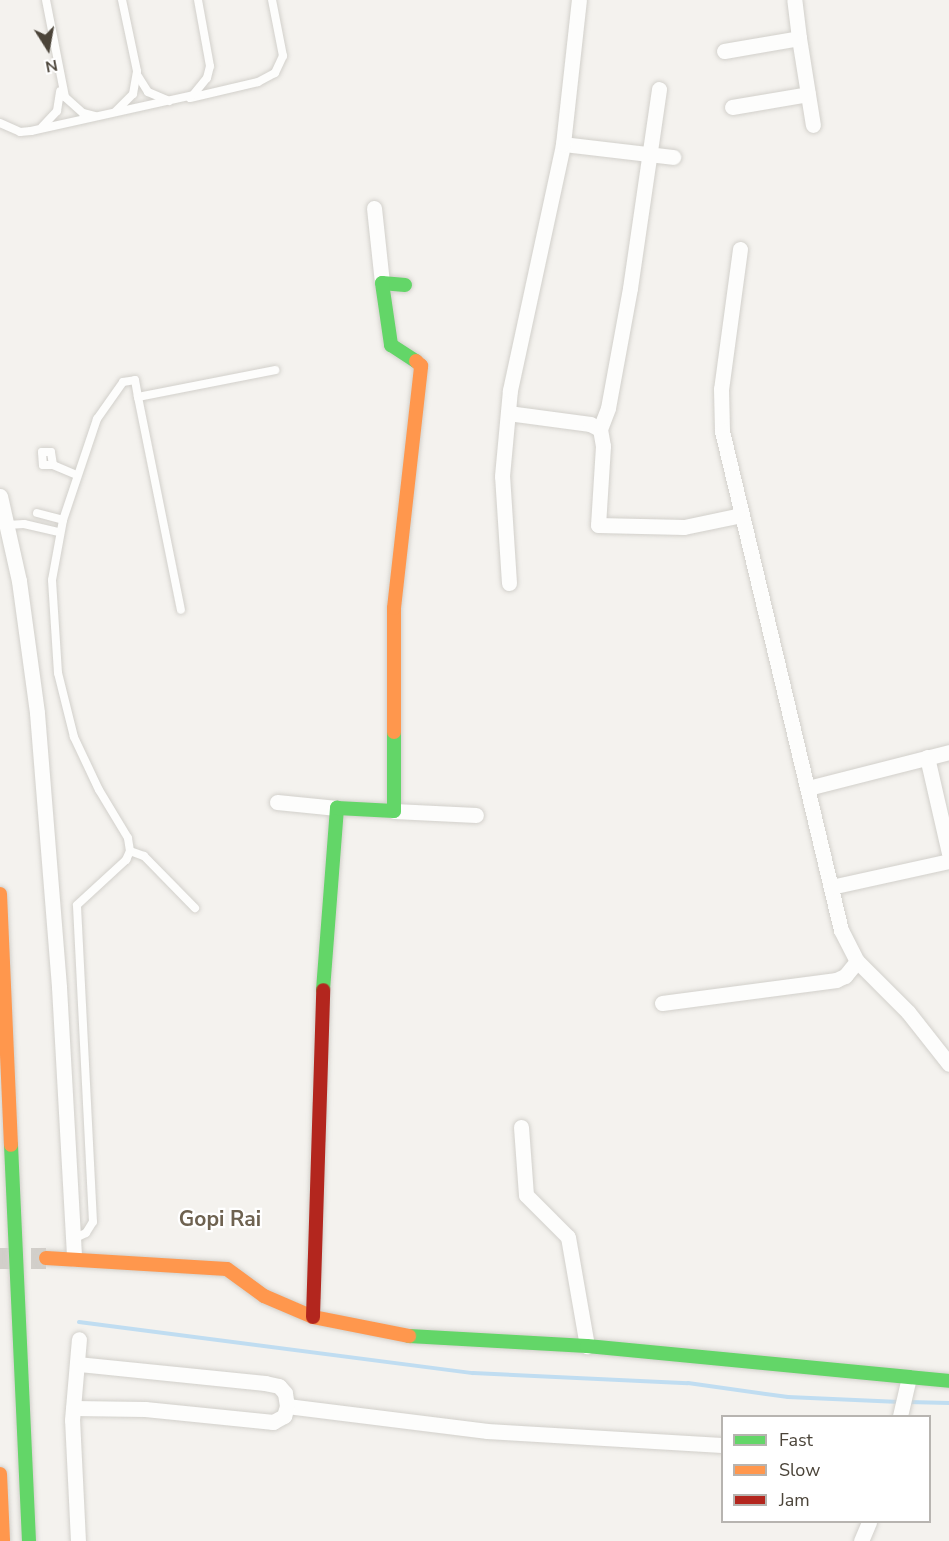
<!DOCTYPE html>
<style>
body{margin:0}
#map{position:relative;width:949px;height:1541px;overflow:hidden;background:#f4f2ee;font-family:"Nunito Sans",sans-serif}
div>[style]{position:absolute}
.stream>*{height:4px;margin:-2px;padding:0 2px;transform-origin:2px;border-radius:2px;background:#c0ddf1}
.secondary-tunnel>*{height:21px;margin-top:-10.5px;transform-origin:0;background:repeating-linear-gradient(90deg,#d2cfca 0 21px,transparent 0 31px)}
.roads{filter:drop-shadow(0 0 2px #d2d0cb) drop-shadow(0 0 2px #d2d0cb)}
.lane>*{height:8px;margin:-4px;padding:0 4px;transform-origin:4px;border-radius:4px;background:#fdfdfc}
.street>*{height:15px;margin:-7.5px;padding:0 7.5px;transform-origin:7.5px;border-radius:7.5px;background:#fdfdfc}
.fast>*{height:14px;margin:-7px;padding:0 7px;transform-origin:7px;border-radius:7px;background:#63d668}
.slow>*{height:14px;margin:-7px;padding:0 7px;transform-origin:7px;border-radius:7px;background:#ff974d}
.jam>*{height:14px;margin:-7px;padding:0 7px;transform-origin:7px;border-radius:7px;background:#b3261e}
span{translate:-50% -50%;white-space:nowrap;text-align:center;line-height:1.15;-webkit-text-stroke:4.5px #fff;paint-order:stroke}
.quarter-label{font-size:21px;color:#6e6250;font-weight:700}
.legend{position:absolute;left:721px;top:1415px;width:210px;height:108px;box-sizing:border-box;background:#fff;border:2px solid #b7b4b0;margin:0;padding:8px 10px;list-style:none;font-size:18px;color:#4b4439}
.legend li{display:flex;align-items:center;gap:12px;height:30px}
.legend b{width:30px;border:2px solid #b7b4b0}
.north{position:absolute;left:18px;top:18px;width:60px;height:60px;-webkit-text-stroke:4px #fff;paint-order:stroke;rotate:169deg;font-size:16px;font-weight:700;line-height:24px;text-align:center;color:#4b4439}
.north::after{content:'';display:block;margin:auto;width:21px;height:27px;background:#4b4439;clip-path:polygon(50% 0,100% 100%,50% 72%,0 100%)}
</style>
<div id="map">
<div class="stream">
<i style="left:79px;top:1322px;width:397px;rotate:7.4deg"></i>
<i style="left:473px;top:1373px;width:215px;rotate:2.7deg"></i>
<i style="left:688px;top:1383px;width:101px;rotate:8deg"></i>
<i style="left:788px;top:1397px;width:112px;rotate:2.6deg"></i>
<i style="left:908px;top:1402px;width:41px;rotate:1.4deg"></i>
</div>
<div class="secondary-tunnel">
<i style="left:0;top:1258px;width:46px"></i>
</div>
<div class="roads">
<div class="lane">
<i style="left:46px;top:0;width:99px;rotate:78.9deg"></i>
<i style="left:65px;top:97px;width:24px;rotate:42deg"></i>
<i style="left:83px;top:113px;width:12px;rotate:14deg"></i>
<i style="left:138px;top:76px;width:19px;rotate:58deg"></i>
<i style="left:148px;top:92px;width:23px;rotate:23deg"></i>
<i style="left:190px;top:98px;width:70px;rotate:-13.2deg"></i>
<i style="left:258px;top:82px;width:19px;rotate:-28deg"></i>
<i style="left:275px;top:73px;width:19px;rotate:-65deg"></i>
<i style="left:283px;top:56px;width:57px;rotate:-101.1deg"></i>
<i style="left:116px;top:111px;width:24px;rotate:-45deg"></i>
<i style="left:133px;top:94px;width:23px;rotate:-80deg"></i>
<i style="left:137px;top:71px;width:73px;rotate:-101.9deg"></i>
<i style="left:0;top:123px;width:22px;rotate:24deg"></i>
<i style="left:20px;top:132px;width:11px;rotate:-5deg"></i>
<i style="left:31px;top:131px;width:166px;rotate:-12.5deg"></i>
<i style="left:193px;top:95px;width:22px;rotate:-51deg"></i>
<i style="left:207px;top:78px;width:12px;rotate:-76deg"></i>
<i style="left:210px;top:66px;width:67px;rotate:-100.3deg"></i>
<i style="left:42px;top:127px;width:22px;rotate:-47deg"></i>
<i style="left:57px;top:111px;width:20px;rotate:-81deg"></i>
<i style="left:138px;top:397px;width:217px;rotate:78.6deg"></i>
<i style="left:53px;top:465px;width:13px;rotate:-99deg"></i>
<i style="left:51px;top:452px;width:9px;rotate:180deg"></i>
<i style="left:42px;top:452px;width:13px;rotate:86deg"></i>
<i style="left:43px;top:465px;width:10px"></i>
<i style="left:53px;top:465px;width:26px;rotate:23deg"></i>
<i style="left:37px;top:513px;width:27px;rotate:15deg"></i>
<i style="left:7px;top:525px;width:17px;rotate:-3deg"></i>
<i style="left:24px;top:524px;width:37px;rotate:13deg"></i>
<i style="left:130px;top:851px;width:13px;rotate:-99deg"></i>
<i style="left:128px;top:838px;width:56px;rotate:-121.1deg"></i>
<i style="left:99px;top:790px;width:59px;rotate:-115.3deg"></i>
<i style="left:74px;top:737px;width:66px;rotate:-104deg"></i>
<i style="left:58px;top:673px;width:93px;rotate:-93.7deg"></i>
<i style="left:52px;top:580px;width:61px;rotate:-79.6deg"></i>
<i style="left:63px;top:520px;width:107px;rotate:-71.4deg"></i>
<i style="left:97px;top:419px;width:45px;rotate:-54.9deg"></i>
<i style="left:123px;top:382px;width:12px;rotate:-9deg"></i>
<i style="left:135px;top:380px;width:17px;rotate:80deg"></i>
<i style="left:138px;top:397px;width:140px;rotate:-11.1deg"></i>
<i style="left:73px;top:1239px;width:14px;rotate:-25deg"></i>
<i style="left:86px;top:1233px;width:13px;rotate:-58deg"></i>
<i style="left:93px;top:1222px;width:317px;rotate:-92.9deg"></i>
<i style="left:77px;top:905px;width:67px;rotate:-42.6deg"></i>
<i style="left:126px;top:860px;width:10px;rotate:-66deg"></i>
<i style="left:130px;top:851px;width:15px;rotate:20deg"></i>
<i style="left:144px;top:856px;width:73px;rotate:45.6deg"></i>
</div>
<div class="street">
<i style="left:799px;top:38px;width:88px;rotate:80.9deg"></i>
<i style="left:724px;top:51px;width:76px;rotate:-9.8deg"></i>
<i style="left:799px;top:38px;width:38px;rotate:-97deg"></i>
<i style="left:732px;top:107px;width:77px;rotate:-9.7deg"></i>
<i style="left:563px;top:144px;width:111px;rotate:6.7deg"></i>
<i style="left:374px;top:208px;width:75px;rotate:83.9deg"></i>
<i style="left:740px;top:249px;width:141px;rotate:97.7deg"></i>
<i style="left:721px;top:389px;width:42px;rotate:88.6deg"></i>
<i style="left:722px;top:431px;width:513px;rotate:76.59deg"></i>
<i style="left:841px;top:930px;width:35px;rotate:63deg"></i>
<i style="left:857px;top:961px;width:72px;rotate:45deg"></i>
<i style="left:908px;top:1012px;width:66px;rotate:51.7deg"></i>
<i style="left:508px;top:413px;width:83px;rotate:7.6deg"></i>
<i style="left:590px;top:424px;width:11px;rotate:27deg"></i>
<i style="left:600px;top:429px;width:17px;rotate:80deg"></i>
<i style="left:603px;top:446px;width:79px;rotate:93.6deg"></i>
<i style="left:598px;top:525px;width:86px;rotate:1.3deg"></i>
<i style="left:684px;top:527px;width:58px;rotate:-11.9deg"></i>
<i style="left:600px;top:429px;width:22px;rotate:-69deg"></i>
<i style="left:608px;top:408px;width:122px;rotate:-79.6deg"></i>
<i style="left:630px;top:288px;width:201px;rotate:-81.7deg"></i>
<i style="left:0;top:496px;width:87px;rotate:77.4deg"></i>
<i style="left:19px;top:581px;width:133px;rotate:82.2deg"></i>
<i style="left:37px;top:713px;width:275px;rotate:85.4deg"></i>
<i style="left:59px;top:987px;width:272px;rotate:86.8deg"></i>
<i style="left:509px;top:583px;width:107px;rotate:-93.7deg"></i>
<i style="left:502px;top:476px;width:86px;rotate:-84.7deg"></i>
<i style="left:510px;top:390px;width:252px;rotate:-77.8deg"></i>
<i style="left:563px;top:144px;width:145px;rotate:-83.7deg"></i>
<i style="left:927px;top:757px;width:98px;rotate:77.1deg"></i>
<i style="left:808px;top:788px;width:146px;rotate:-14.3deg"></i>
<i style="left:277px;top:802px;width:60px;rotate:5.7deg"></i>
<i style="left:394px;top:811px;width:82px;rotate:2.8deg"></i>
<i style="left:831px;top:887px;width:121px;rotate:-12.4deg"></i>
<i style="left:662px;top:1003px;width:176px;rotate:-7.5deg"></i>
<i style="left:836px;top:980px;width:10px;rotate:-24deg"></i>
<i style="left:845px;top:976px;width:19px;rotate:-51deg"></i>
<i style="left:521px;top:1127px;width:68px;rotate:85.8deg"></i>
<i style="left:526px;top:1195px;width:59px;rotate:45deg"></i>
<i style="left:568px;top:1237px;width:111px;rotate:80.1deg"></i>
<i style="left:287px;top:1406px;width:202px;rotate:7.1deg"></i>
<i style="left:487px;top:1431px;width:235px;rotate:3.4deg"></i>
<i style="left:73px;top:1408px;width:72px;rotate:0.8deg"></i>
<i style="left:145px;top:1409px;width:129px;rotate:5.8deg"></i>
<i style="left:273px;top:1422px;width:13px;rotate:-29deg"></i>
<i style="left:284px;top:1416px;width:10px;rotate:-73deg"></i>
<i style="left:287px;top:1406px;width:13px;rotate:-99deg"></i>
<i style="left:285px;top:1393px;width:9px;rotate:-131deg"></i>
<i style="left:279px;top:1386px;width:14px;rotate:-168deg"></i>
<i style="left:265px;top:1383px;width:189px;rotate:-174.2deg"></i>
<i style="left:900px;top:1416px;width:37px;rotate:-77deg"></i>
<i style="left:78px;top:1541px;width:121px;rotate:-92.8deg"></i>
<i style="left:72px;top:1420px;width:81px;rotate:-85.1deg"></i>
<i style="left:861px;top:1541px;width:21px;rotate:-67deg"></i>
</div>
<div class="fast">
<i style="left:405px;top:285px;width:23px;rotate:-175deg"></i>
<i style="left:382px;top:283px;width:63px;rotate:81.7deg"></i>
<i style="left:391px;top:345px;width:30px;rotate:33deg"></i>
<i style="left:323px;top:990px;width:183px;rotate:-85.6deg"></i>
<i style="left:337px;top:808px;width:57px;rotate:3deg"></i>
<i style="left:394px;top:811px;width:79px;rotate:-90deg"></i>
<i style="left:11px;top:1145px;width:396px;rotate:87.4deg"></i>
<i style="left:409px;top:1336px;width:178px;rotate:3.2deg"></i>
<i style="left:587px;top:1346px;width:364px;rotate:5.5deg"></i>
</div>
<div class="slow">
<i style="left:394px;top:732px;width:124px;rotate:-90deg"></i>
<i style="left:394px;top:608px;width:244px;rotate:-83.6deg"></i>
<i style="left:421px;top:366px;width:7px;rotate:-135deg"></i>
<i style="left:0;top:894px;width:251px;rotate:87.5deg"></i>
<i style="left:46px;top:1258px;width:181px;rotate:3.5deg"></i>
<i style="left:227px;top:1269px;width:46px;rotate:36.1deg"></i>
<i style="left:264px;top:1296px;width:53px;rotate:23.2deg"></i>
<i style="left:313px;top:1317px;width:98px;rotate:11.2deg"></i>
<i style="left:0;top:1474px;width:67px;rotate:87.4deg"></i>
</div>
<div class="jam">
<i style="left:313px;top:1317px;width:327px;rotate:-88.2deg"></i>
</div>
</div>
<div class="quarter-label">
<span style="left:220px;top:1219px">Gopi Rai</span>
</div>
<ul class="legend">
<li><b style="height:8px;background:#63d668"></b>Fast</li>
<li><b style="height:8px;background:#ff974d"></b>Slow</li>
<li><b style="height:8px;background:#b3261e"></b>Jam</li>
</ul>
<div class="north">N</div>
</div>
